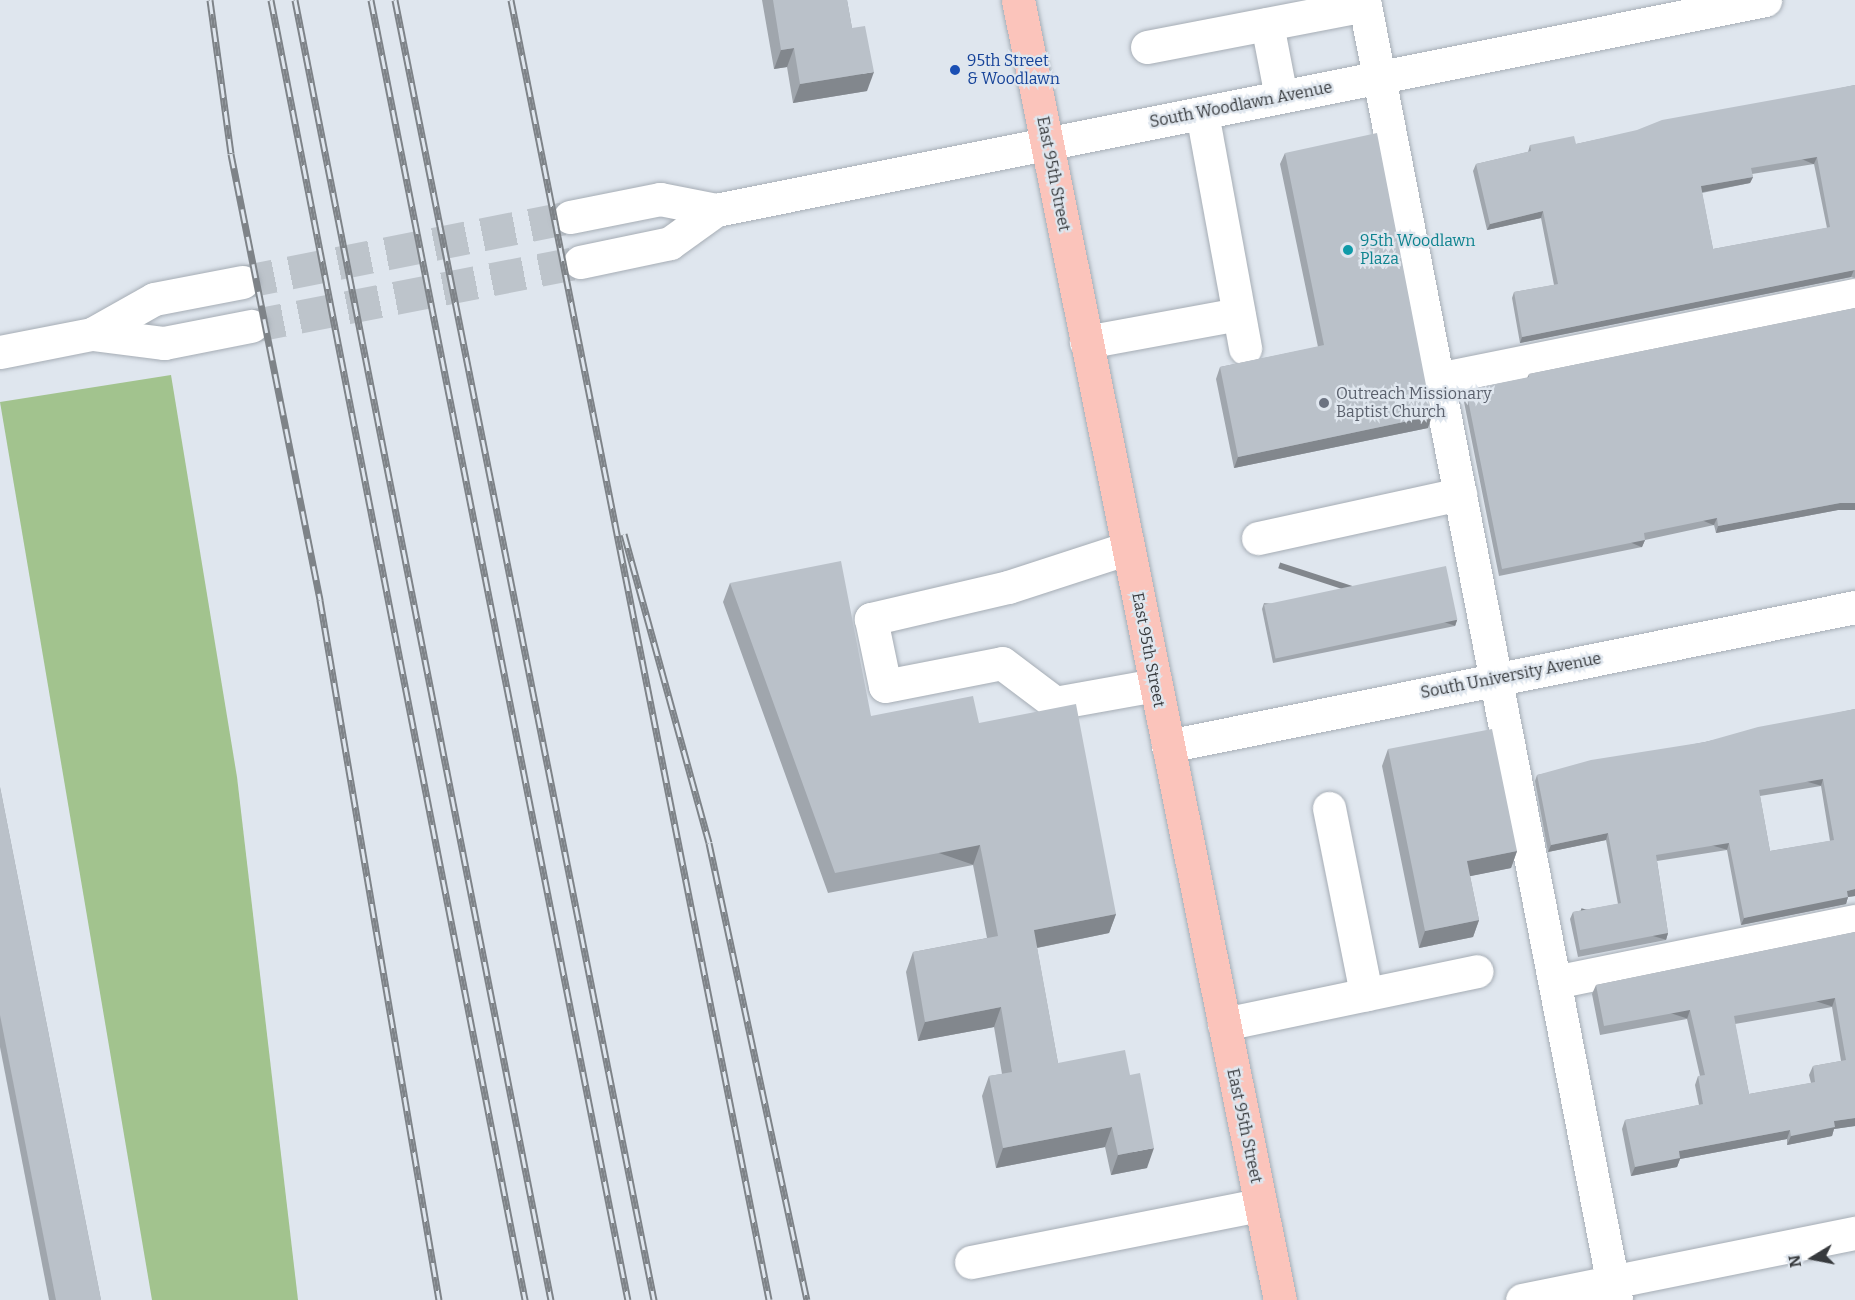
<!DOCTYPE html>
<style>
body{margin:0}
#map{position:relative;width:1855px;height:1300px;overflow:hidden;background:#dfe6ee;font-family:Bitter,serif}
div>[style]{position:absolute}
.green>*{inset:0;background:#a2c38e}
.minor-tunnel>*{height:33px;margin-top:-16.5px;transform-origin:0;background:repeating-linear-gradient(90deg,#bdc4cb 0 33px,transparent 0 49px)}
.roads{filter:drop-shadow(0 0 2px #a6adb5) drop-shadow(0 0 2px #a6adb5)}
.minor>*{height:33px;margin:-16.5px;padding:0 16.5px;transform-origin:16.5px;border-radius:16.5px;background:#fff}
.major>*{height:33px;margin:-16.5px;padding:0 16.5px;transform-origin:16.5px;border-radius:16.5px;background:#fbc4bb}
.rail>*{height:7px;margin-top:-3.5px;transform-origin:0;background:repeating-linear-gradient(90deg,#dfe6ee 0 14px,#7e8388 0 28px);box-sizing:border-box;border-block:2px solid #7e8388}
.wall>*{inset:0;background:#a0a6ad}
.shaded-wall>*{inset:0;background:#82878d;transform-origin:0 0}
.building>*{inset:0;background:#bac1c9;transform-origin:0 0}
.dots>*{width:16px;height:16px;translate:-50% -50%;box-sizing:border-box;border:3px solid #dfe6ee;border-radius:50%}
span{translate:-50% -50%;white-space:nowrap;text-align:center;line-height:1.15;-webkit-text-stroke:4.5px #dfe6ee;paint-order:stroke}
.transit-label{font-size:16px;color:#164399}
.left{translate:0 -50%;text-align:left}
.street-label{font-size:16px;color:#373a3d}
.culture-label{font-size:16px;color:#0d838f}
.worship-label{font-size:16px;color:#5b616d}
.north{position:absolute;left:1783px;top:1228px;width:60px;height:60px;-webkit-text-stroke:4px #dfe6ee;paint-order:stroke;rotate:260deg;font-size:16px;font-weight:700;line-height:24px;text-align:center;color:#373a3d}
.north::after{content:'';display:block;margin:auto;width:21px;height:27px;background:#373a3d;clip-path:polygon(50% 0,100% 100%,50% 72%,0 100%)}
</style>
<div id="map">
<div class="green">
<i style="clip-path:polygon(171px 375px,237px 777px,298px 1300px,152px 1300px,0 402px)"></i>
</div>
<div class="minor-tunnel">
<i style="left:242px;top:282px;width:334px;rotate:-11.2deg"></i>
<i style="left:251px;top:326px;width:335px;rotate:-11deg"></i>
</div>
<div class="roads">
<div class="minor">
<i style="left:1364px;top:0;width:1324px;rotate:79.03deg"></i>
<i style="left:1267px;top:24px;width:74px;rotate:79.1deg"></i>
<i style="left:1147px;top:47px;width:222px;rotate:-10.9deg"></i>
<i style="left:1202px;top:113px;width:239px;rotate:79.6deg"></i>
<i style="left:570px;top:217px;width:92px;rotate:-11.3deg"></i>
<i style="left:660px;top:199px;width:57px;rotate:11.1deg"></i>
<i style="left:716px;top:210px;width:1070px;rotate:-11.32deg"></i>
<i style="left:580px;top:262px;width:92px;rotate:-11.9deg"></i>
<i style="left:670px;top:243px;width:57px;rotate:-35.7deg"></i>
<i style="left:92px;top:334px;width:73px;rotate:7.1deg"></i>
<i style="left:164px;top:343px;width:89px;rotate:-11.1deg"></i>
<i style="left:1086px;top:342px;width:155px;rotate:-10.4deg"></i>
<i style="left:0;top:352px;width:94px;rotate:-11.1deg"></i>
<i style="left:92px;top:334px;width:71px;rotate:-29.4deg"></i>
<i style="left:154px;top:299px;width:90px;rotate:-10.9deg"></i>
<i style="left:1438px;top:379px;width:425px;rotate:-11.4deg"></i>
<i style="left:1258px;top:538px;width:207px;rotate:-12.3deg"></i>
<i style="left:1128px;top:548px;width:126px;rotate:162deg"></i>
<i style="left:1008px;top:587px;width:141px;rotate:166.9deg"></i>
<i style="left:871px;top:619px;width:68px;rotate:78.2deg"></i>
<i style="left:885px;top:686px;width:119px;rotate:-11.1deg"></i>
<i style="left:1002px;top:663px;width:66px;rotate:37deg"></i>
<i style="left:1055px;top:703px;width:102px;rotate:-10.2deg"></i>
<i style="left:1168px;top:746px;width:701px;rotate:-11.44deg"></i>
<i style="left:1329px;top:808px;width:190px;rotate:78.7deg"></i>
<i style="left:1555px;top:982px;width:306px;rotate:-11.5deg"></i>
<i style="left:1224px;top:1024px;width:258px;rotate:-11.8deg"></i>
<i style="left:971px;top:1262px;width:295px;rotate:-11.2deg"></i>
<i style="left:1522px;top:1300px;width:340px;rotate:-11.4deg"></i>
</div>
<div class="major">
<i style="left:1018px;top:0;width:1326px;rotate:78.61deg"></i>
</div>
</div>
<div class="rail">
<i style="left:210px;top:0;width:155px;rotate:82.2deg"></i>
<i style="left:231px;top:154px;width:455px;rotate:78.7deg"></i>
<i style="left:320px;top:600px;width:710px;rotate:80.35deg"></i>
<i style="left:271px;top:0;width:1325px;rotate:78.94deg"></i>
<i style="left:295px;top:0;width:1325px;rotate:78.86deg"></i>
<i style="left:371px;top:0;width:1325px;rotate:78.82deg"></i>
<i style="left:395px;top:0;width:1326px;rotate:78.73deg"></i>
<i style="left:511px;top:0;width:1325px;rotate:78.77deg"></i>
<i style="left:624px;top:534px;width:320px;rotate:74.6deg"></i>
<i style="left:709px;top:843px;width:467px;rotate:77.9deg"></i>
</div>
<div class="wall">
<i style="clip-path:polygon(762px 0,847px 0,852px 28px,867px 91px,793px 103px,787px 67px,774px 69px)"></i>
<i style="clip-path:polygon(evenodd,1855px 85px,1855px 278px,1851px 277px,1520px 343px,1512px 298px,1514px 292px,1554px 285px,1541px 218px,1487px 230px,1473px 171px,1476px 164px,1528px 152px,1530px 145px,1576px 144px,1855px 85px,1814px 164px,1827px 228px,1713px 249px,1702px 193px,1750px 183px,1753px 177px,1752px 174px,1814px 164px)"></i>
<i style="clip-path:polygon(1285px 153px,1428px 428px,1234px 468px,1216px 379px,1220px 367px,1318px 347px,1280px 164px)"></i>
<i style="clip-path:polygon(1855px 308px,1855px 510px,1838px 510px,1716px 533px,1714px 525px,1645px 540px,1642px 547px,1499px 576px,1463px 397px,1466px 390px,1527px 378px,1529px 374px)"></i>
<i style="clip-path:polygon(730px 583px,871px 716px,979px 723px,1116px 914px,1109px 933px,1037px 948px,1058px 1063px,1147px 1168px,1111px 1175px,1105px 1147px,996px 1168px,982px 1096px,989px 1076px,1002px 1074px,994px 1027px,918px 1041px,906px 972px,913px 952px,987px 938px,973px 865px,828px 893px,723px 602px)"></i>
<i style="clip-path:polygon(1264px 603px,1457px 620px,1455px 626px,1273px 663px,1262px 609px)"></i>
<i style="clip-path:polygon(evenodd,1855px 709px,1855px 896px,1848px 897px,1846px 904px,1741px 925px,1727px 850px,1657px 861px,1668px 933px,1666px 940px,1578px 957px,1570px 919px,1573px 912px,1618px 904px,1606px 840px,1548px 852px,1535px 781px,1537px 775px,1705px 742px,1855px 709px,1821px 786px,1830px 841px,1770px 851px,1760px 796px,1821px 786px)"></i>
<i style="clip-path:polygon(1388px 749px,1517px 851px,1511px 868px,1470px 876px,1479px 920px,1473px 937px,1419px 948px,1382px 766px)"></i>
<i style="clip-path:polygon(0 787px,101px 1300px,49px 1300px,0 1047px)"></i>
<i style="clip-path:polygon(evenodd,1855px 932px,1855px 1126px,1834px 1129px,1832px 1136px,1787px 1145px,1787px 1139px,1680px 1159px,1677px 1167px,1631px 1176px,1622px 1129px,1625px 1120px,1699px 1105px,1695px 1085px,1698px 1076px,1700px 1076px,1687px 1019px,1600px 1035px,1592px 994px,1596px 985px,1855px 932px,1832px 1007px,1841px 1061px,1813px 1066px,1809px 1075px,1811px 1083px,1749px 1094px,1735px 1024px,1832px 1007px)"></i>
</div>
<div class="shaded-wall">
<i style="clip-path:polygon(794px 48px,787px 67px,774px 69px,781px 50px)"></i>
<i style="clip-path:polygon(874px 72px,867px 91px,793px 103px,800px 84px)"></i>
<i style="left:1817px;top:157px;width:8px;height:67px;rotate:113deg"></i>
<i style="clip-path:polygon(1753px 177px,1750px 183px,1698px 193px,1701px 186px)"></i>
<i style="clip-path:polygon(1543px 211px,1541px 218px,1487px 230px,1490px 224px)"></i>
<i style="clip-path:polygon(1854px 270px,1851px 277px,1520px 343px,1522px 337px)"></i>
<i style="clip-path:polygon(1432px 416px,1428px 428px,1234px 468px,1238px 457px)"></i>
<i style="clip-path:polygon(1840px 503px,1855px 503px,1855px 510px,1838px 510px,1716px 533px,1718px 526px)"></i>
<i style="left:1717px;top:518px;width:8px;height:75px;rotate:113deg"></i>
<i style="left:1645px;top:540px;width:8px;height:146px;rotate:113deg"></i>
<i style="left:1457px;top:620px;width:6px;height:186px;rotate:108deg"></i>
<i style="left:1823px;top:779px;width:7px;height:65px;rotate:106deg"></i>
<i style="clip-path:polygon(1608px 833px,1606px 840px,1548px 852px,1551px 845px)"></i>
<i style="left:1729px;top:843px;width:7px;height:74px;rotate:106deg"></i>
<i style="left:980px;top:845px;width:21px;height:148px;rotate:109deg"></i>
<i style="clip-path:polygon(1517px 851px,1511px 868px,1461px 878px,1467px 861px)"></i>
<i style="clip-path:polygon(1855px 889px,1855px 896px,1848px 897px,1846px 904px,1741px 925px,1744px 918px)"></i>
<i style="clip-path:polygon(1116px 914px,1109px 933px,1026px 950px,1034px 930px)"></i>
<i style="clip-path:polygon(1479px 920px,1473px 937px,1419px 948px,1425px 931px)"></i>
<i style="left:1668px;top:933px;width:7px;height:90px;rotate:106deg"></i>
<i style="left:1835px;top:998px;width:9px;height:103px;rotate:108deg"></i>
<i style="clip-path:polygon(1001px 1007px,994px 1027px,918px 1041px,925px 1022px)"></i>
<i style="left:1690px;top:1010px;width:9px;height:87px;rotate:108deg"></i>
<i style="clip-path:polygon(1855px 1118px,1855px 1126px,1834px 1129px,1832px 1136px,1787px 1145px,1791px 1136px,1834px 1121px)"></i>
<i style="clip-path:polygon(1112px 1127px,1105px 1147px,996px 1168px,1003px 1148px)"></i>
<i style="clip-path:polygon(1790px 1130px,1787px 1139px,1680px 1159px,1677px 1167px,1631px 1176px,1635px 1167px,1679px 1151px)"></i>
<i style="clip-path:polygon(1154px 1148px,1147px 1168px,1111px 1175px,1118px 1155px)"></i>
</div>
<div class="building">
<i style="clip-path:polygon(773px 0,847px 0,852px 28px,865px 26px,874px 72px,800px 84px,794px 48px,781px 50px)"></i>
<i style="clip-path:polygon(evenodd,1855px 85px,1855px 270px,1522px 337px,1514px 292px,1558px 284px,1543px 211px,1490px 224px,1476px 164px,1531px 151px,1530px 145px,1574px 136px,1576px 144px,1637px 130px,1662px 120px,1855px 85px,1817px 157px,1830px 227px,1713px 249px,1701px 186px,1753px 177px,1751px 168px,1817px 157px)"></i>
<i style="clip-path:polygon(1377px 133px,1432px 416px,1238px 457px,1220px 367px,1324px 345px,1285px 153px)"></i>
<i style="clip-path:polygon(1855px 308px,1855px 503px,1840px 503px,1718px 526px,1717px 518px,1644px 533px,1645px 540px,1502px 569px,1466px 390px,1529px 377px,1529px 374px)"></i>
<i style="clip-path:polygon(841px 561px,871px 716px,973px 696px,979px 723px,1076px 704px,1116px 914px,1034px 930px,1058px 1063px,1125px 1050px,1130px 1075px,1140px 1073px,1154px 1148px,1118px 1155px,1112px 1127px,1003px 1148px,989px 1076px,1012px 1072px,1001px 1007px,925px 1022px,913px 952px,998px 936px,980px 845px,835px 873px,730px 583px)"></i>
<i style="left:1446px;top:566px;width:55px;height:186px;rotate:78deg"></i>
<i style="clip-path:polygon(evenodd,1855px 709px,1855px 889px,1847px 891px,1848px 897px,1744px 918px,1729px 843px,1656px 855px,1668px 933px,1580px 950px,1573px 912px,1621px 903px,1608px 833px,1551px 845px,1537px 775px,1591px 760px,1705px 742px,1758px 727px,1855px 709px,1823px 779px,1834px 840px,1770px 851px,1759px 790px,1823px 779px)"></i>
<i style="clip-path:polygon(1492px 729px,1517px 851px,1467px 861px,1479px 920px,1425px 931px,1388px 749px)"></i>
<i style="clip-path:polygon(0 787px,101px 1300px,56px 1300px,0 1015px)"></i>
<i style="clip-path:polygon(evenodd,1855px 932px,1855px 1118px,1834px 1121px,1835px 1127px,1791px 1136px,1790px 1130px,1679px 1151px,1680px 1158px,1635px 1167px,1625px 1120px,1703px 1104px,1698px 1076px,1705px 1075px,1690px 1010px,1604px 1026px,1596px 985px,1855px 932px,1835px 998px,1846px 1060px,1813px 1066px,1815px 1082px,1749px 1094px,1734px 1016px,1835px 998px)"></i>
</div>
<div class="dots">
<i style="left:955px;top:70px;background:#1a4fb4"></i>
<i style="left:1348px;top:250px;background:#0f9aa8"></i>
<i style="left:1324px;top:403px;background:#6b7280"></i>
</div>
<div class="transit-label">
<span class="left" style="left:967px;top:70px">95th Street<br>&amp; Woodlawn</span>
</div>
<div class="street-label">
<span style="left:1241px;top:105px;rotate:-11deg">South Woodlawn Avenue</span>
<span style="left:1053px;top:174px;rotate:79deg">East 95th Street</span>
<span style="left:1148px;top:650px;rotate:79deg">East 95th Street</span>
<span style="left:1511px;top:676px;rotate:-11deg">South University Avenue</span>
<span style="left:1244px;top:1126px;rotate:78deg">East 95th Street</span>
</div>
<div class="culture-label">
<span class="left" style="left:1360px;top:250px">95th Woodlawn<br>Plaza</span>
</div>
<div class="worship-label">
<span class="left" style="left:1336px;top:403px">Outreach Missionary<br>Baptist Church</span>
</div>
<div class="north">N</div>
</div>
